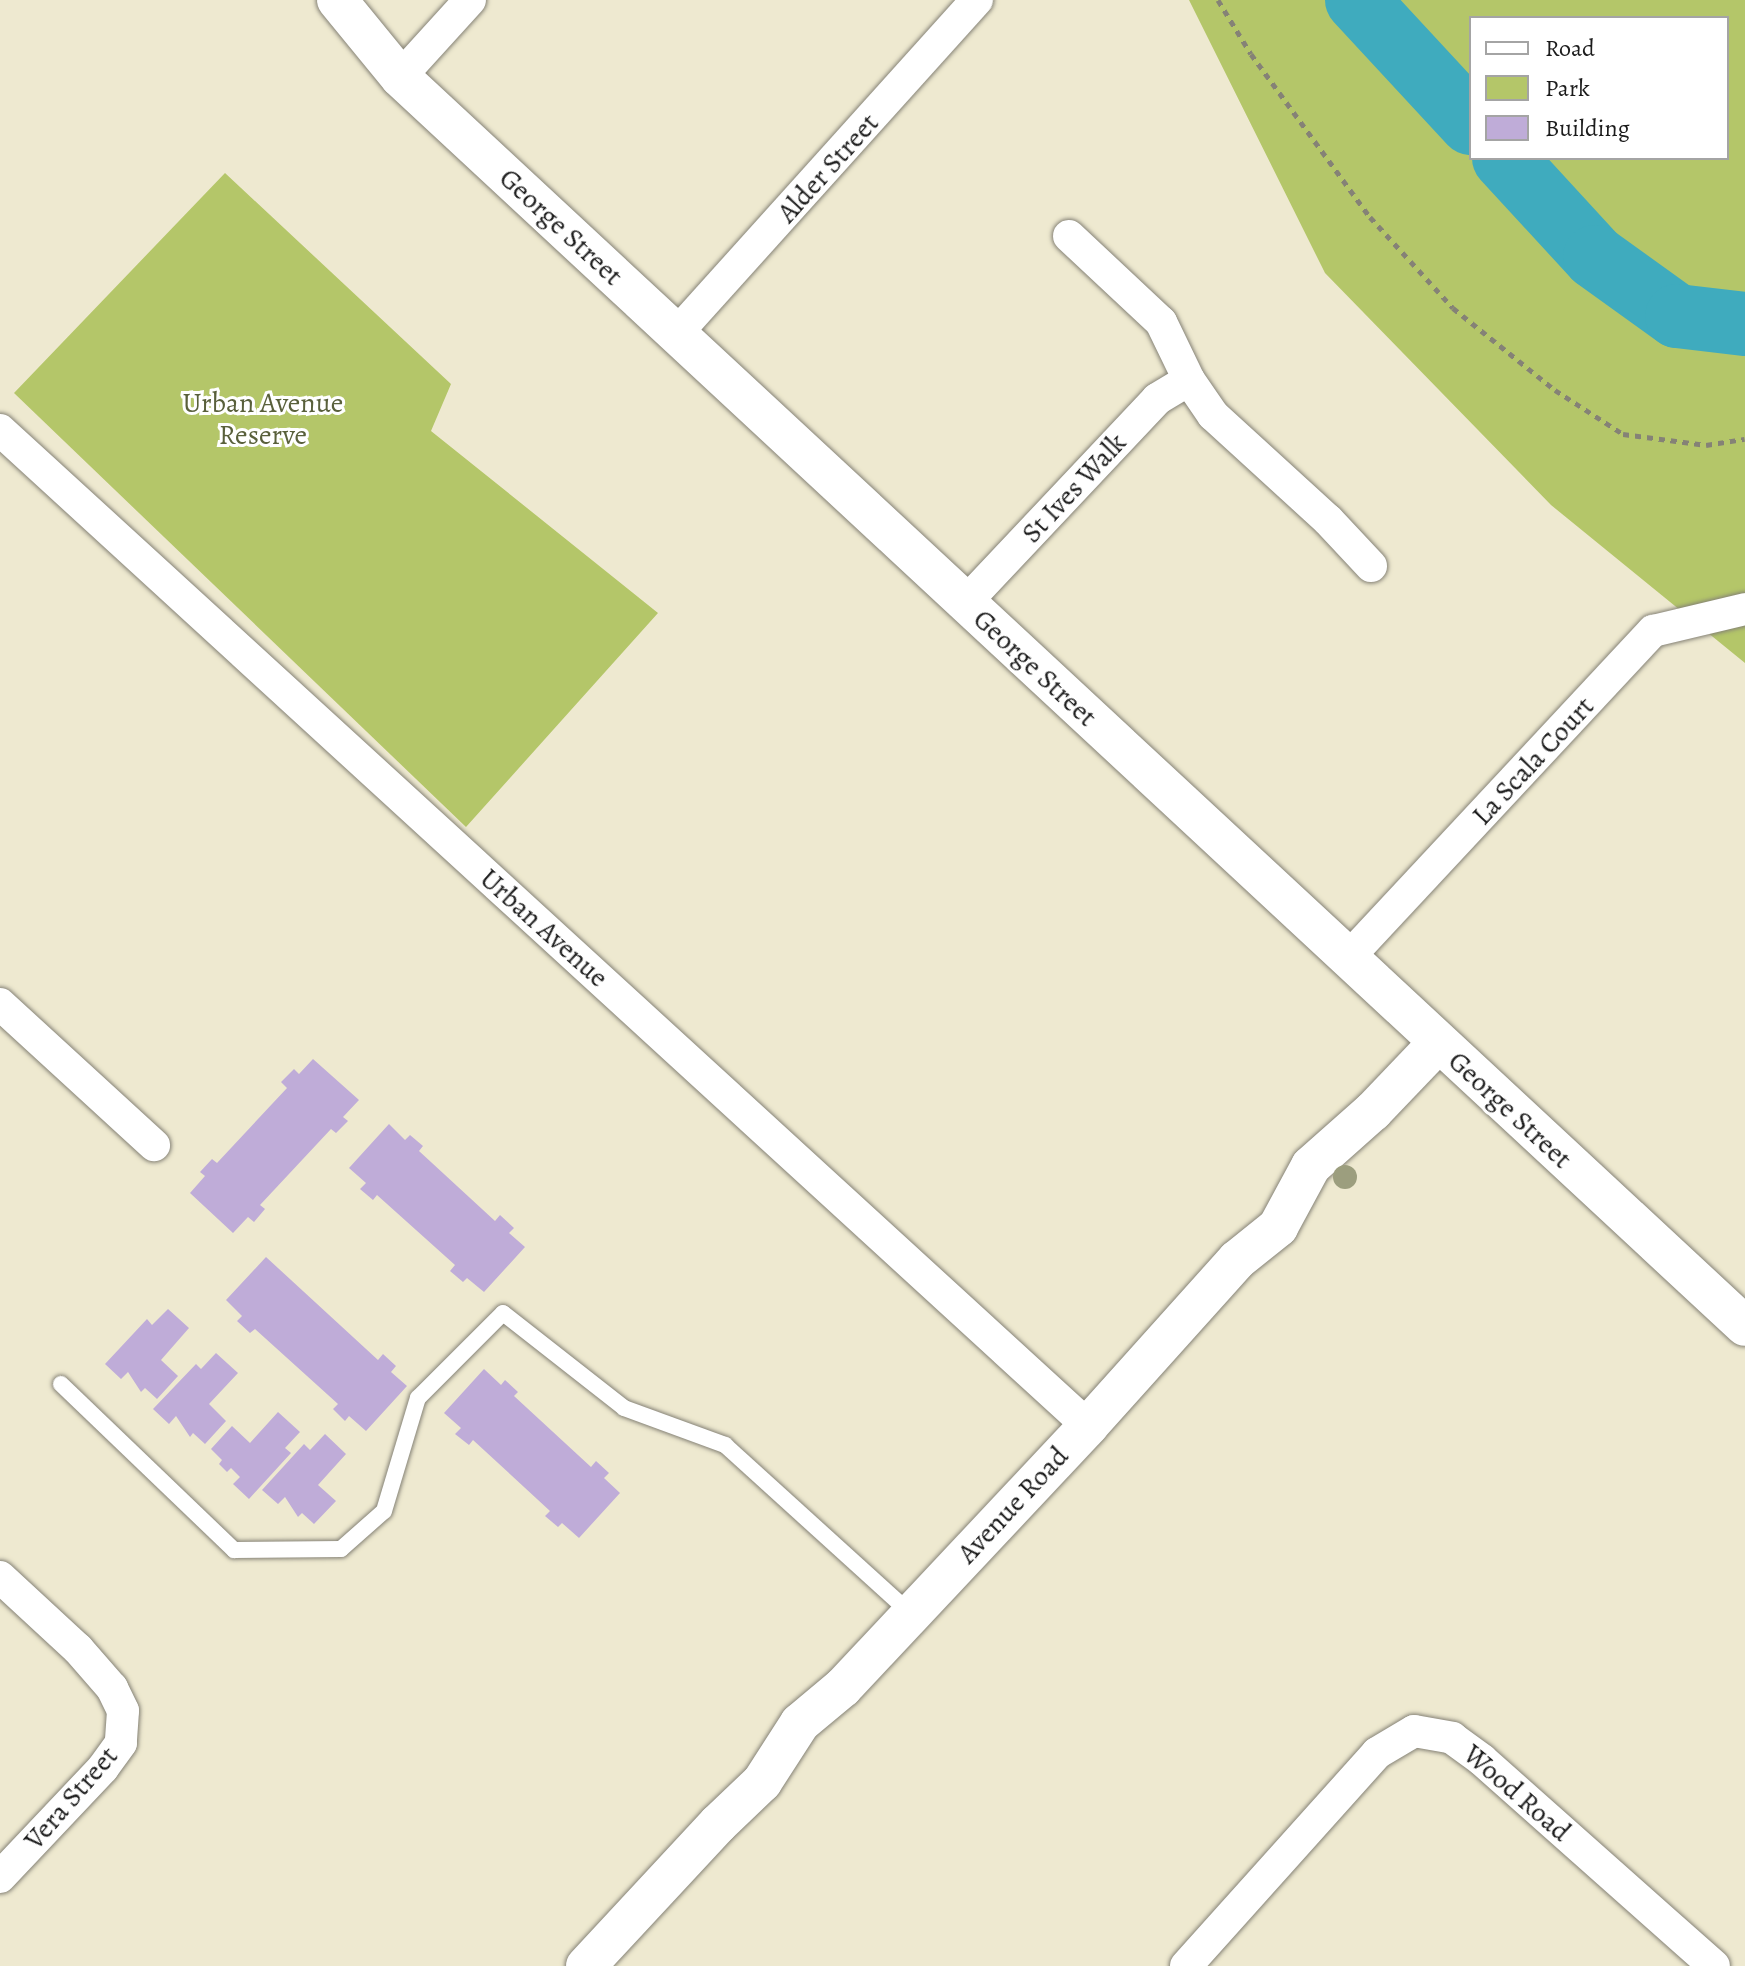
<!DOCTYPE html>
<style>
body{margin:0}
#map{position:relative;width:1745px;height:1966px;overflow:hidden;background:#eee9d0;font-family:Alegreya,serif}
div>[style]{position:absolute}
.green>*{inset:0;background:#b4c669}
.river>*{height:64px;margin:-32px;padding:0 32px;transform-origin:32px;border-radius:32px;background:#3fabbe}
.building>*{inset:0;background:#bfacd8}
.path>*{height:5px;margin-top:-2.5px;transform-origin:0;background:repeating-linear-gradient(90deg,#858276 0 6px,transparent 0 12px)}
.roads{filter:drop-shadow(0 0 2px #858276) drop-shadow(0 0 2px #858276)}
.service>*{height:16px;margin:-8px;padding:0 8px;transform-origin:8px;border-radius:8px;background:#fff}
.minor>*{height:32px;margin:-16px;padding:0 16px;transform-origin:16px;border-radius:16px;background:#fff}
.tertiary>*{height:40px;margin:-20px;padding:0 20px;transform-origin:20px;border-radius:20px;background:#fff}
.trees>*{width:24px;height:24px;margin:-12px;border-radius:50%;background:#9c9e7e}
span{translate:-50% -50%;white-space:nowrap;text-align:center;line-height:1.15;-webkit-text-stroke:6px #fff;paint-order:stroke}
.street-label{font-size:28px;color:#1c1c1c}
.park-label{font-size:28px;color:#59603b}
.legend{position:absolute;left:1469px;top:16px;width:260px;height:144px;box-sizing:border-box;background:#fff;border:2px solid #a4a4a4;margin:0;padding:10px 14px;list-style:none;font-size:24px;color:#1c1c1c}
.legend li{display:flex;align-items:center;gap:16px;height:40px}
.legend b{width:40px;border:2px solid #a4a4a4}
</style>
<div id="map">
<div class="green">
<i style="clip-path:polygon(evenodd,1189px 0,1745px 0,1745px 663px,1551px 505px,1325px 273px,1189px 0,1471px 18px,1727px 18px,1727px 158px,1471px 158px,1471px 18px)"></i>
<i style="clip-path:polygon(225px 173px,451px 384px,431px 431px,658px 613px,466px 827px,14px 393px)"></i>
</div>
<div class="river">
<i style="left:1357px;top:0;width:168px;rotate:47.2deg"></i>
<i style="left:1504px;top:158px;width:134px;rotate:47.4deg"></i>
<i style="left:1595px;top:257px;width:101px;rotate:35.7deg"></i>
<i style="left:1677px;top:316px;width:68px;rotate:6.7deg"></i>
</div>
<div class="building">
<i style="clip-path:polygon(313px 1059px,359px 1100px,343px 1117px,348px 1121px,336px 1133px,331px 1129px,260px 1205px,265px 1209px,254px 1222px,248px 1217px,233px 1233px,190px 1193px,205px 1176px,200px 1172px,212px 1159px,217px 1163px,287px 1088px,281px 1082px,294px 1069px,299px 1074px)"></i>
<i style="clip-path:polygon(389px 1124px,405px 1140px,410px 1135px,423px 1146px,419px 1151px,495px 1221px,500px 1215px,514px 1228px,509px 1233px,525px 1247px,484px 1292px,467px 1278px,463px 1282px,450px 1271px,455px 1265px,377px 1195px,373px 1200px,360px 1189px,366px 1183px,349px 1168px)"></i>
<i style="clip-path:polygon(266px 1257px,378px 1360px,383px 1354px,396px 1366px,391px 1372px,407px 1386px,366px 1431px,349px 1416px,345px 1421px,333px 1409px,338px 1404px,255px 1329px,250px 1333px,237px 1321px,242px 1316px,226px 1300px)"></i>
<i style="clip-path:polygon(168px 1309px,189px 1328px,161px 1360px,178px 1376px,157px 1399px,145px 1388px,141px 1392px,128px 1372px,121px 1379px,105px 1364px,147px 1319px,152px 1325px)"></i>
<i style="clip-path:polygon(216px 1353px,238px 1373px,209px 1404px,226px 1421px,205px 1444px,193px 1433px,190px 1437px,176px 1416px,169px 1424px,153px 1409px,196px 1364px,201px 1369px)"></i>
<i style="clip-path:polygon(484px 1369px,501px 1385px,505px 1380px,518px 1392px,514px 1396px,591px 1467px,596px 1461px,609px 1473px,604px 1478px,620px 1493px,579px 1538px,562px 1523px,558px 1527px,545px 1516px,550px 1511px,473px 1440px,469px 1445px,455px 1434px,461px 1428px,444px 1413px)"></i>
<i style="clip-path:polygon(278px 1412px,300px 1432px,285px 1448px,291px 1453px,249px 1499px,233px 1484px,240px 1477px,231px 1468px,227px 1472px,219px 1464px,222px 1460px,211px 1449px,232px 1426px,250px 1443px)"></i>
<i style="clip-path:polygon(325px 1434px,346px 1454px,318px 1485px,336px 1501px,314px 1524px,302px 1513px,298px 1517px,285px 1497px,278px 1504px,262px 1490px,304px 1444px,310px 1450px)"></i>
</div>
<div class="path">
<i style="left:1218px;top:0;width:63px;rotate:58.6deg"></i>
<i style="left:1251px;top:54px;width:202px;rotate:53.9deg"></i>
<i style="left:1370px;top:217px;width:123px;rotate:47.6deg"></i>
<i style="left:1453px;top:308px;width:131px;rotate:38.8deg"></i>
<i style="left:1555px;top:390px;width:81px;rotate:32.9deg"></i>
<i style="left:1623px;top:434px;width:84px;rotate:7.5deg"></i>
<i style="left:1706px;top:445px;width:39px;rotate:-9deg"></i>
</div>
<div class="roads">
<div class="service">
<i style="left:61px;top:1384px;width:240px;rotate:43.8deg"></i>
<i style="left:234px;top:1550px;width:107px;rotate:-0.5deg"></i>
<i style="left:341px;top:1549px;width:57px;rotate:-41.5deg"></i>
<i style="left:384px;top:1511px;width:118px;rotate:-73.3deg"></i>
<i style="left:418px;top:1398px;width:120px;rotate:-45deg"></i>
<i style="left:503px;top:1313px;width:154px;rotate:38.1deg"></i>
<i style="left:624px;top:1408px;width:108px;rotate:20.1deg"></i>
<i style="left:725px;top:1445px;width:250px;rotate:42.2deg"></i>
</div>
<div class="minor">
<i style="left:400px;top:77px;width:104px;rotate:-47.7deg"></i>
<i style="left:1069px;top:236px;width:126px;rotate:43.1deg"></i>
<i style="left:1161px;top:322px;width:64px;rotate:64.2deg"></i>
<i style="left:1189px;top:380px;width:42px;rotate:55.6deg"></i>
<i style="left:1213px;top:415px;width:156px;rotate:42.4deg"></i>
<i style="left:1328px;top:520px;width:63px;rotate:46.9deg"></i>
<i style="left:676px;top:334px;width:450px;rotate:-48deg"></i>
<i style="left:0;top:430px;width:1475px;rotate:42.47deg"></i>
<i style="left:965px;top:603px;width:280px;rotate:-46.7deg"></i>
<i style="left:1157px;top:399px;width:37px;rotate:-31deg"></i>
<i style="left:1347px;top:959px;width:449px;rotate:-47deg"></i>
<i style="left:1653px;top:631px;width:95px;rotate:-13.4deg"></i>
<i style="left:0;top:1004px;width:209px;rotate:42.5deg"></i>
<i style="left:0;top:1577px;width:106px;rotate:42.7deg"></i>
<i style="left:78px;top:1649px;width:52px;rotate:48.9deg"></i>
<i style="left:112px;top:1688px;width:25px;rotate:64deg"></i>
<i style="left:123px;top:1711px;width:32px;rotate:94deg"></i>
<i style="left:121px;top:1743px;width:31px;rotate:126deg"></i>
<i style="left:103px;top:1768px;width:150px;rotate:133.4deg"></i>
<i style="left:1186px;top:1966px;width:286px;rotate:-48.1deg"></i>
<i style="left:1377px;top:1753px;width:43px;rotate:-30.7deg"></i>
<i style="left:1414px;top:1731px;width:39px;rotate:10deg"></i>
<i style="left:1452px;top:1738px;width:37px;rotate:36deg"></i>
<i style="left:1482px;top:1760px;width:310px;rotate:41.6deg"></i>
</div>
<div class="tertiary">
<i style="left:337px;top:0;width:99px;rotate:50.7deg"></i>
<i style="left:400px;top:77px;width:1835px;rotate:42.88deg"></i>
<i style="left:586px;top:1966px;width:194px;rotate:-47.1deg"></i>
<i style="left:718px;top:1824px;width:61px;rotate:-43.7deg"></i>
<i style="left:762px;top:1782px;width:70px;rotate:-57.2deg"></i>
<i style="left:800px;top:1723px;width:56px;rotate:-39.9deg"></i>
<i style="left:843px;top:1687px;width:358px;rotate:-46.8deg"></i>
<i style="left:1088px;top:1426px;width:223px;rotate:-48.1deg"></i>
<i style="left:1237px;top:1260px;width:53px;rotate:-38.8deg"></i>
<i style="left:1278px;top:1227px;width:69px;rotate:-61.6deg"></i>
<i style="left:1311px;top:1166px;width:83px;rotate:-41.6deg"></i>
<i style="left:1373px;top:1111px;width:94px;rotate:-46.3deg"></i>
</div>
</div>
<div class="trees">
<i style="left:1345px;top:1177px"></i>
</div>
<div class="street-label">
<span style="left:828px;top:168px;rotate:-48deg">Alder Street</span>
<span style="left:561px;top:227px;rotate:43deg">George Street</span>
<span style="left:1074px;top:488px;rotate:-47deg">St Ives Walk</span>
<span style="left:1035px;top:668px;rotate:43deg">George Street</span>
<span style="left:1533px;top:761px;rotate:-47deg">La Scala Court</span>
<span style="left:544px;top:928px;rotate:42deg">Urban Avenue</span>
<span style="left:1510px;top:1110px;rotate:43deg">George Street</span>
<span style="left:1013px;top:1505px;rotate:-47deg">Avenue Road</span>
<span style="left:1517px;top:1793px;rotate:41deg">Wood Road</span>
<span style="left:71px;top:1798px;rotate:-49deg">Vera Street</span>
</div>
<div class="park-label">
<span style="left:263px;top:419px">Urban Avenue<br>Reserve</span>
</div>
<ul class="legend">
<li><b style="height:10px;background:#fff"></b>Road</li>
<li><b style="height:22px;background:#b4c669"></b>Park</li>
<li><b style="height:22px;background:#bfacd8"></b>Building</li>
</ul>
</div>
